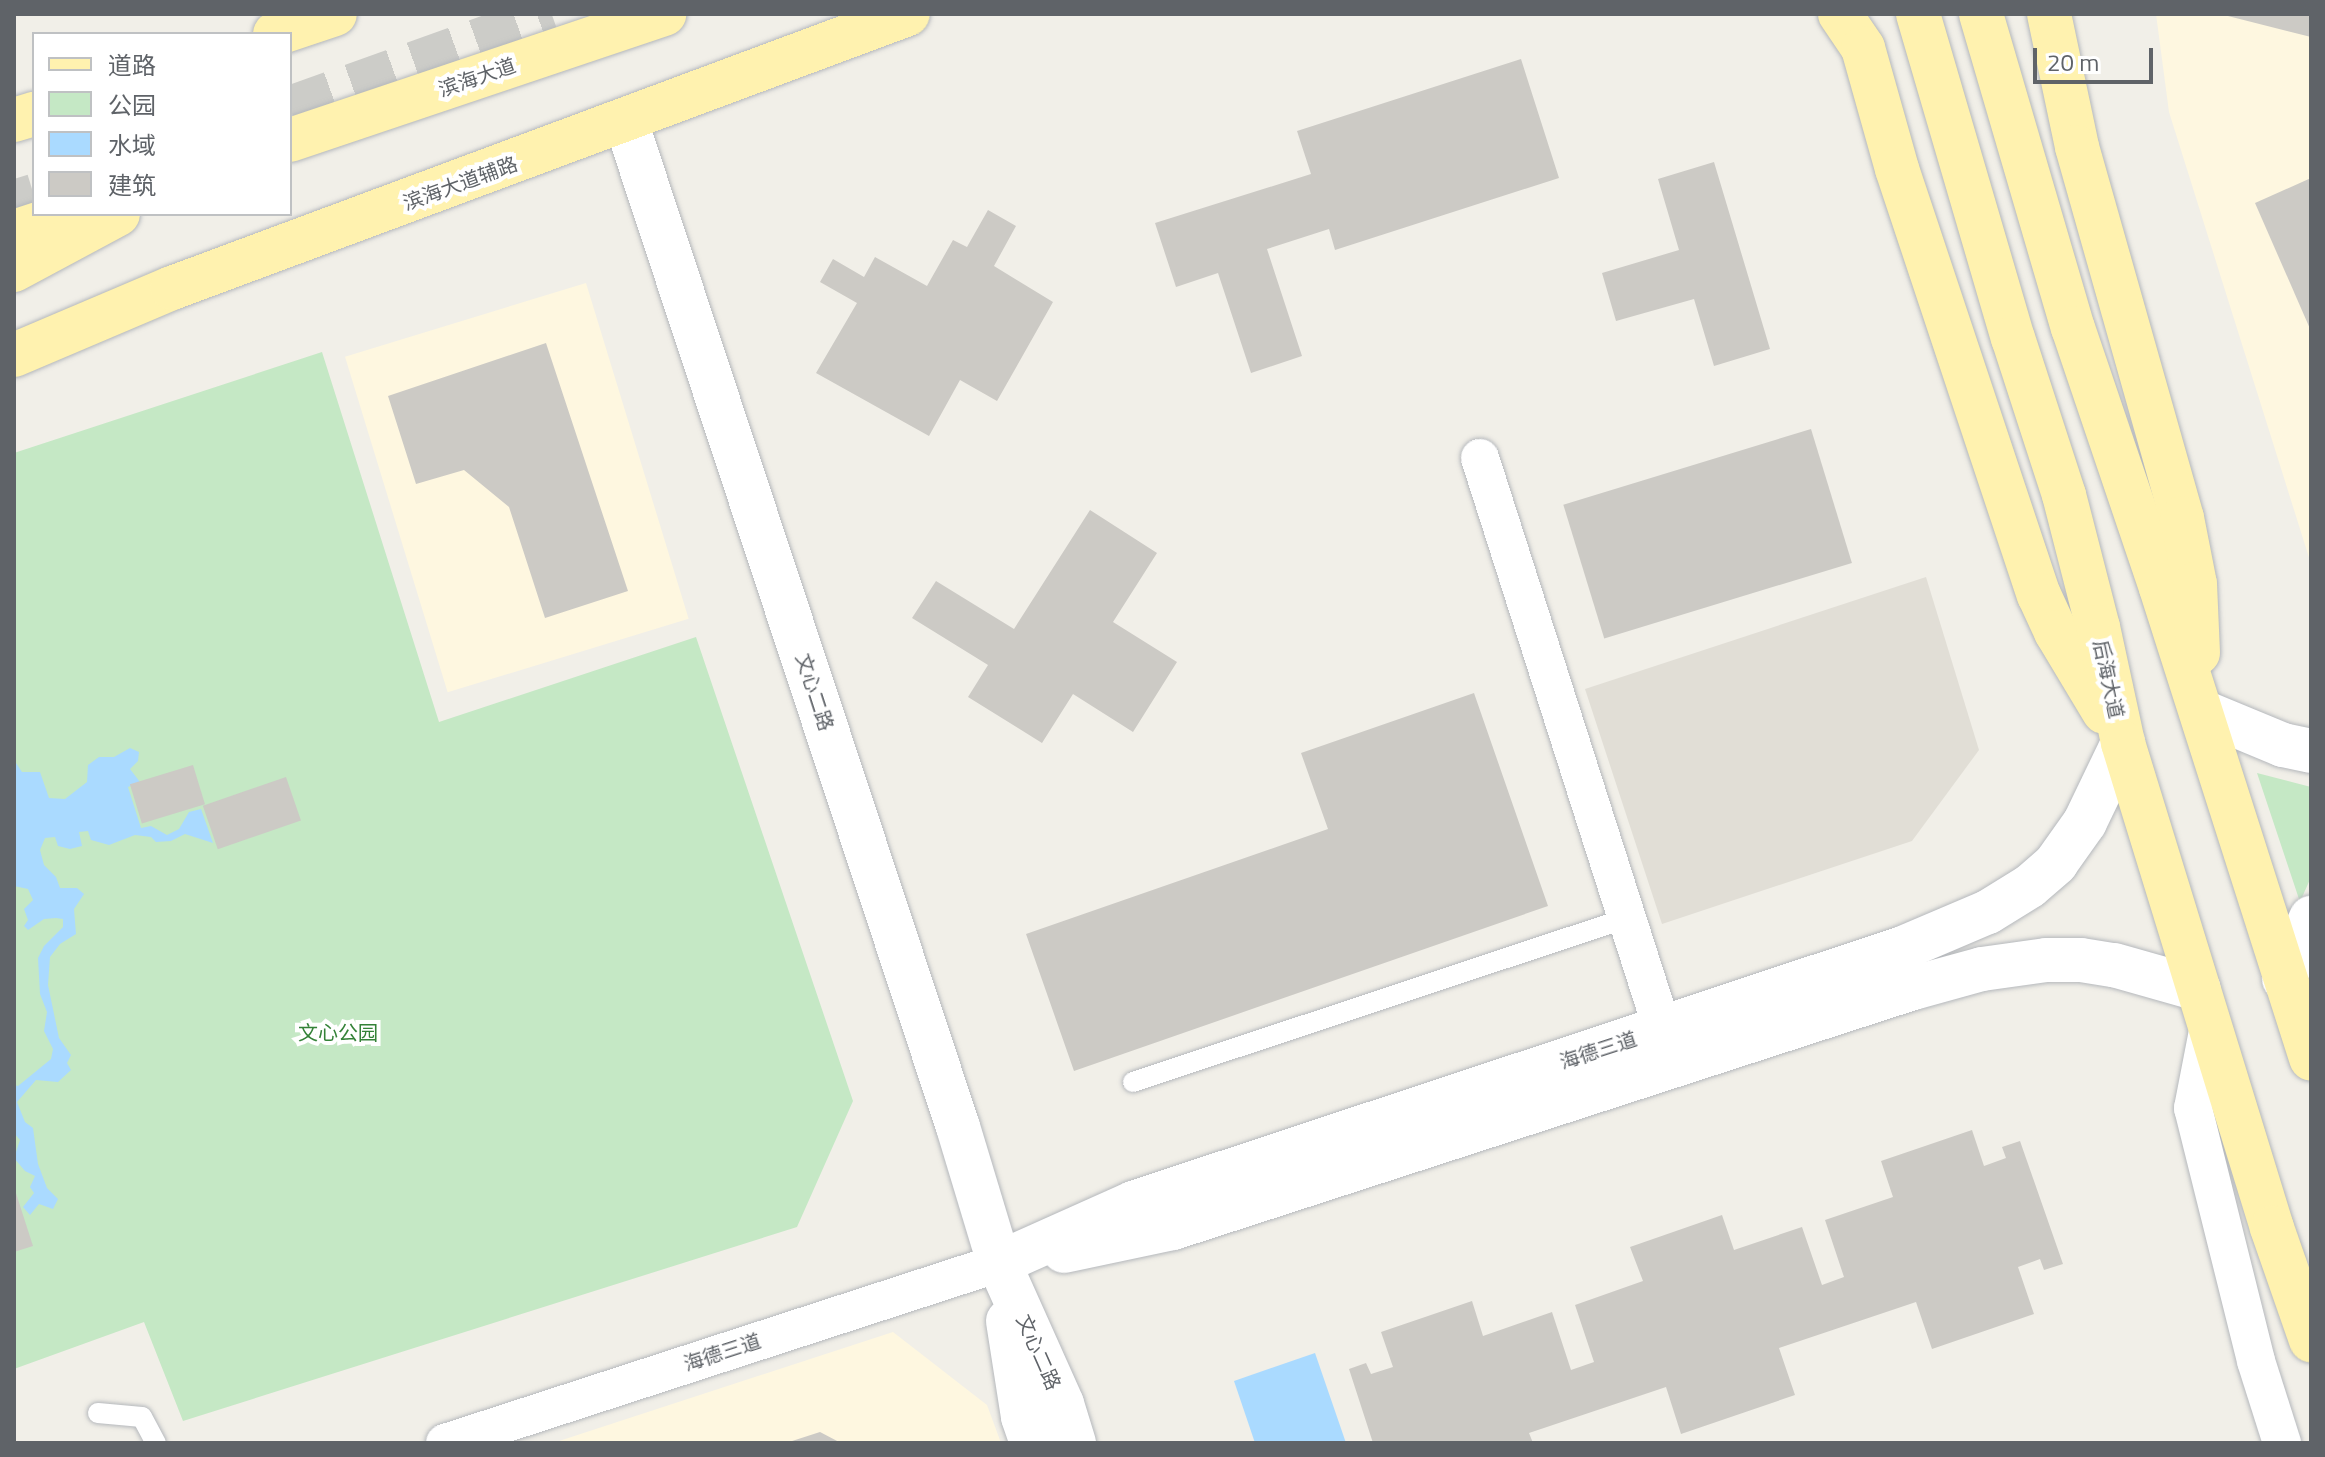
<!DOCTYPE html>
<meta charset="utf-8">
<style>
body{margin:0}
#map{position:relative;width:2325px;height:1457px;overflow:hidden;background:#f1efe8;font-family:"Titillium Web","Noto Sans SC",sans-serif}
div>[style]{position:absolute}
.commercial>*{inset:0;background:#fef7e0;transform-origin:0 0}
.education>*{inset:0;background:#e1ded6}
.green>*{inset:0;background:#c5e8c5}
.water>*{inset:0;background:#aadaff}
.building>*{inset:0;background:#cccac5;transform-origin:0 0}
.trunk-tunnel>*{height:44px;margin-top:-22px;transform-origin:0;background:repeating-linear-gradient(90deg,#ccccc8 0 44px,transparent 0 66px)}
.roads{filter:drop-shadow(0 0 2px #b5b8bc) drop-shadow(0 0 2px #b5b8bc)}
.service>*{height:20px;margin:-10px;padding:0 10px;transform-origin:10px;border-radius:10px;background:#fff}
.minor>*{height:38px;margin:-19px;padding:0 19px;transform-origin:19px;border-radius:19px;background:#fff}
.tertiary>*{height:44px;margin:-22px;padding:0 22px;transform-origin:22px;border-radius:22px;background:#fff}
.secondary>*{height:44px;margin:-22px;padding:0 22px;transform-origin:22px;border-radius:22px;background:#fff}
.primary>*{height:44px;margin:-22px;padding:0 22px;transform-origin:22px;border-radius:22px;background:#fff2af}
span{translate:-50% -50%;white-space:nowrap;text-align:center;line-height:1.15;-webkit-text-stroke:8px #fff;paint-order:stroke}
.street-label{font-size:20px;color:#5f6368}
.park-label{font-size:20px;color:#348238}
.frame{position:absolute;inset:0;border:16px solid #5f6368;pointer-events:none}
.legend{position:absolute;left:32px;top:32px;width:260px;height:184px;box-sizing:border-box;background:#fff;border:2px solid #bfc1c3;margin:0;padding:10px 14px;list-style:none;font-size:24px;color:#5f6368}
.legend li{display:flex;align-items:center;gap:16px;height:40px}
.legend b{width:40px;border:2px solid #bfc1c3}
.scale{position:absolute;left:2033px;top:48px;width:120px;height:36px;box-sizing:border-box;border:4px solid #5f6368;border-top:0;padding-left:10px;font-size:24px;line-height:28px;white-space:nowrap;color:#5f6368;-webkit-text-stroke:6px #fff;paint-order:stroke}
</style>
<div id="map">
<div class="commercial">
<i style="clip-path:polygon(2156px 14px,2311px 14px,2311px 564px,2169px 112px)"></i>
<i style="left:586px;top:283px;width:351px;height:252px;rotate:73deg"></i>
<i style="clip-path:polygon(893px 1332px,987px 1405px,1001px 1443px,553px 1443px)"></i>
</div>
<div class="education">
<i style="clip-path:polygon(1926px 577px,1979px 750px,1912px 841px,1662px 924px,1585px 689px)"></i>
</div>
<div class="green">
<i style="clip-path:polygon(322px 352px,439px 722px,696px 637px,853px 1101px,797px 1227px,183px 1421px,144px 1322px,14px 1369px,14px 453px)"></i>
<i style="clip-path:polygon(2257px 773px,2311px 787px,2311px 877px,2300px 902px)"></i>
</div>
<div class="water">
<i style="clip-path:polygon(130px 748px,139px 752px,138px 761px,130px 769px,140px 782px,128px 787px,141px 828px,151px 826px,167px 835px,179px 829px,189px 812px,201px 809px,213px 843px,185px 834px,171px 841px,156px 842px,151px 837px,135px 835px,109px 845px,91px 840px,88px 831px,79px 832px,82px 846px,70px 849px,58px 846px,55px 837px,45px 838px,40px 850px,44px 865px,56px 877px,60px 888px,77px 888px,84px 894px,74px 909px,76px 934px,60px 944px,50px 957px,48px 985px,59px 1038px,71px 1055px,67px 1063px,71px 1070px,58px 1082px,36px 1080px,17px 1102px,25px 1122px,33px 1128px,38px 1164px,47px 1188px,58px 1199px,53px 1209px,39px 1204px,30px 1215px,23px 1207px,34px 1193px,30px 1187px,35px 1176px,25px 1171px,14px 1158px,20px 1140px,14px 1133px,14px 1085px,18px 1086px,51px 1059px,53px 1049px,44px 1031px,47px 1012px,40px 994px,38px 958px,44px 946px,63px 927px,63px 919px,56px 918px,44px 919px,28px 930px,24px 926px,28px 920px,24px 909px,33px 900px,28px 889px,14px 886px,14px 760px,22px 772px,40px 772px,49px 798px,65px 799px,87px 782px,88px 765px,99px 757px,114px 757px)"></i>
<i style="clip-path:polygon(1315px 1353px,1346px 1443px,1255px 1443px,1234px 1381px)"></i>
</div>
<div class="building">
<i style="clip-path:polygon(2224px 14px,2311px 14px,2311px 37px,2224px 15px)"></i>
<i style="clip-path:polygon(1521px 59px,1559px 178px,1335px 250px,1329px 229px,1267px 249px,1302px 356px,1251px 373px,1218px 273px,1176px 287px,1155px 223px,1311px 174px,1297px 131px)"></i>
<i style="clip-path:polygon(1714px 162px,1770px 349px,1714px 366px,1694px 299px,1616px 321px,1602px 273px,1679px 250px,1658px 179px)"></i>
<i style="clip-path:polygon(2311px 178px,2311px 331px,2255px 203px)"></i>
<i style="clip-path:polygon(988px 210px,1016px 226px,994px 266px,1053px 302px,997px 401px,960px 380px,929px 436px,816px 373px,857px 303px,820px 282px,833px 259px,864px 277px,875px 257px,927px 286px,953px 240px,967px 247px)"></i>
<i style="clip-path:polygon(546px 343px,628px 591px,545px 618px,509px 507px,464px 470px,416px 484px,388px 396px)"></i>
<i style="left:1811px;top:429px;width:140px;height:259px;rotate:73deg"></i>
<i style="clip-path:polygon(1090px 510px,1157px 553px,1113px 622px,1177px 662px,1133px 732px,1073px 694px,1042px 743px,968px 697px,988px 665px,912px 618px,936px 581px,1014px 629px)"></i>
<i style="clip-path:polygon(1474px 693px,1548px 906px,1074px 1071px,1026px 934px,1328px 829px,1301px 753px)"></i>
<i style="left:193px;top:765px;width:41px;height:66px;rotate:73deg"></i>
<i style="left:286px;top:777px;width:46px;height:88px;rotate:71deg"></i>
<i style="clip-path:polygon(1972px 1130px,1984px 1166px,2006px 1158px,2002px 1147px,2020px 1141px,2063px 1264px,2044px 1270px,2040px 1259px,2018px 1267px,2034px 1314px,1932px 1349px,1916px 1302px,1779px 1348px,1795px 1395px,1681px 1434px,1666px 1387px,1529px 1433px,1533px 1443px,1373px 1443px,1349px 1369px,1366px 1363px,1371px 1374px,1393px 1367px,1381px 1332px,1472px 1301px,1483px 1336px,1552px 1312px,1571px 1370px,1594px 1362px,1575px 1305px,1643px 1281px,1630px 1247px,1722px 1215px,1734px 1250px,1802px 1227px,1822px 1285px,1844px 1277px,1825px 1220px,1893px 1197px,1881px 1161px)"></i>
<i style="clip-path:polygon(14px 1187px,33px 1246px,14px 1252px)"></i>
<i style="clip-path:polygon(820px 1432px,841px 1443px,789px 1443px,789px 1442px)"></i>
</div>
<div class="trunk-tunnel">
<i style="left:290px;top:108px;width:278px;rotate:-19.7deg"></i>
<i style="left:14px;top:202px;width:21px;rotate:-17deg"></i>
</div>
<div class="roads">
<div class="service">
<i style="left:1133px;top:1082px;width:521px;rotate:-18.37deg"></i>
<i style="left:98px;top:1413px;width:44px;rotate:5.2deg"></i>
<i style="left:142px;top:1417px;width:30px;rotate:62deg"></i>
</div>
<div class="minor">
<i style="left:1480px;top:458px;width:628px;rotate:72.29deg"></i>
<i style="left:2209px;top:1026px;width:84px;rotate:101deg"></i>
<i style="left:2193px;top:1108px;width:261px;rotate:76deg"></i>
<i style="left:2256px;top:1361px;width:86px;rotate:72.4deg"></i>
<i style="left:445px;top:1443px;width:583px;rotate:-18deg"></i>
</div>
<div class="tertiary">
<i style="left:626px;top:122px;width:1058px;rotate:71.72deg"></i>
<i style="left:958px;top:1127px;width:142px;rotate:73.2deg"></i>
<i style="left:999px;top:1263px;width:154px;rotate:65.9deg"></i>
<i style="left:1062px;top:1404px;width:41px;rotate:72.9deg"></i>
<i style="left:1064px;top:1251px;width:111px;rotate:-11.9deg"></i>
<i style="left:1173px;top:1228px;width:778px;rotate:-17.97deg"></i>
<i style="left:1913px;top:988px;width:72px;rotate:-15.4deg"></i>
<i style="left:1982px;top:969px;width:65px;rotate:-8deg"></i>
<i style="left:2046px;top:960px;width:35px"></i>
<i style="left:2081px;top:960px;width:33px;rotate:9deg"></i>
<i style="left:2114px;top:965px;width:88px;rotate:15.8deg"></i>
<i style="left:999px;top:1263px;width:147px;rotate:-24.1deg"></i>
<i style="left:1133px;top:1203px;width:811px;rotate:-18.32deg"></i>
<i style="left:1903px;top:948px;width:92px;rotate:-23deg"></i>
<i style="left:1988px;top:912px;width:49px;rotate:-31.8deg"></i>
<i style="left:2030px;top:886px;width:35px;rotate:-41deg"></i>
<i style="left:2056px;top:863px;width:50px;rotate:-54.7deg"></i>
<i style="left:2085px;top:822px;width:88px;rotate:-64.3deg"></i>
<i style="left:1008px;top:1321px;width:97px;rotate:81.1deg"></i>
<i style="left:1023px;top:1417px;width:28px;rotate:71deg"></i>
</div>
<div class="secondary">
<i style="left:2201px;top:711px;width:89px;rotate:22.5deg"></i>
<i style="left:2283px;top:745px;width:29px;rotate:12deg"></i>
<i style="left:2284px;top:979px;width:67px;rotate:-66.1deg"></i>
</div>
<div class="primary">
<i style="left:1840px;top:14px;width:41px;rotate:55.9deg"></i>
<i style="left:1863px;top:48px;width:126px;rotate:74.3deg"></i>
<i style="left:1897px;top:169px;width:449px;rotate:71.6deg"></i>
<i style="left:2039px;top:595px;width:41px;rotate:65.3deg"></i>
<i style="left:2056px;top:632px;width:93px;rotate:59deg"></i>
<i style="left:1918px;top:14px;width:338px;rotate:73.7deg"></i>
<i style="left:2013px;top:338px;width:165px;rotate:72deg"></i>
<i style="left:2064px;top:495px;width:136px;rotate:75.6deg"></i>
<i style="left:2098px;top:627px;width:119px;rotate:77.8deg"></i>
<i style="left:2123px;top:743px;width:507px;rotate:72.92deg"></i>
<i style="left:2272px;top:1228px;width:119px;rotate:70.8deg"></i>
<i style="left:1981px;top:14px;width:327px;rotate:73.7deg"></i>
<i style="left:2073px;top:328px;width:274px;rotate:71.3deg"></i>
<i style="left:2161px;top:588px;width:494px;rotate:72.3deg"></i>
<i style="left:2049px;top:14px;width:136px;rotate:78.1deg"></i>
<i style="left:2077px;top:147px;width:386px;rotate:74.2deg"></i>
<i style="left:2182px;top:518px;width:67px;rotate:78.9deg"></i>
<i style="left:2195px;top:584px;width:69px;rotate:87.5deg"></i>
<i style="left:275px;top:34px;width:63px;rotate:-18.4deg"></i>
<i style="left:14px;top:120px;width:21px;rotate:-17deg"></i>
<i style="left:290px;top:140px;width:395px;rotate:-18.6deg"></i>
<i style="left:14px;top:232px;width:57px;rotate:-18.4deg"></i>
<i style="left:14px;top:270px;width:118px;rotate:-28.3deg"></i>
<i style="left:14px;top:355px;width:172px;rotate:-23deg"></i>
<i style="left:172px;top:288px;width:785px;rotate:-20.42deg"></i>
</div>
</div>
<div class="street-label">
<span style="left:477px;top:77px;rotate:-19deg">滨海大道</span>
<span style="left:460px;top:183px;rotate:-20deg">滨海大道辅路</span>
<span style="left:2109px;top:679px;rotate:78deg">后海大道</span>
<span style="left:815px;top:692px;rotate:72deg">文心二路</span>
<span style="left:1598px;top:1050px;rotate:-18deg">海德三道</span>
<span style="left:722px;top:1352px;rotate:-18deg">海德三道</span>
<span style="left:1039px;top:1352px;rotate:66deg">文心二路</span>
</div>
<div class="park-label">
<span style="left:338px;top:1032px">文心公园</span>
</div>
<div class="frame"></div>
<ul class="legend">
<li><b style="height:10px;background:#fff2af"></b>道路</li>
<li><b style="height:22px;background:#c5e8c5"></b>公园</li>
<li><b style="height:22px;background:#aadaff"></b>水域</li>
<li><b style="height:22px;background:#cccac5"></b>建筑</li>
</ul>
<div class="scale">20 m</div>
</div>
